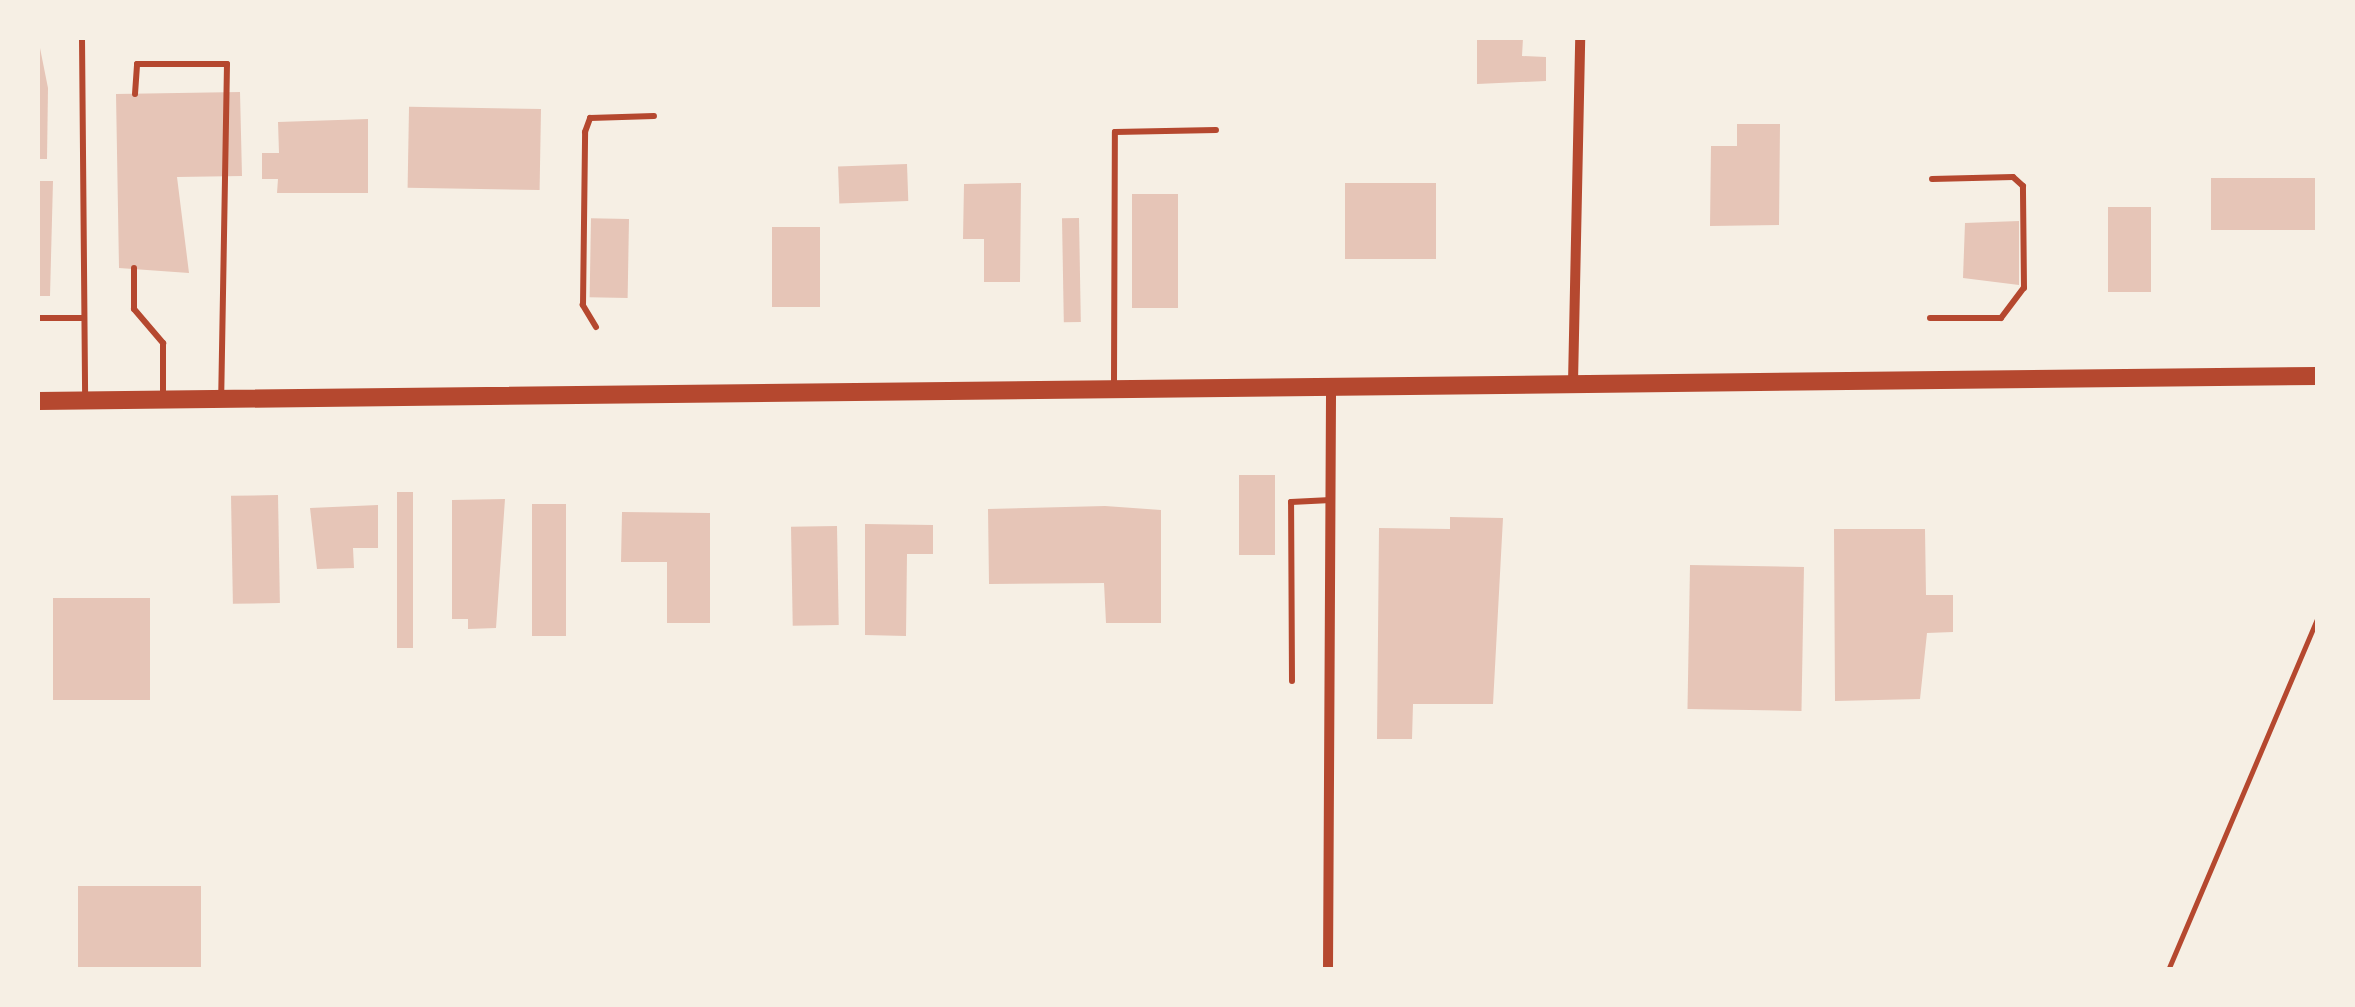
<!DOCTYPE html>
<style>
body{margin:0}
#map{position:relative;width:2355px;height:1007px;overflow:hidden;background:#f6efe4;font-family:"Asap Condensed",sans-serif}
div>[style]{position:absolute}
.building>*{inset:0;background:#e6c5b7;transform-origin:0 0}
.path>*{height:5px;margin:-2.5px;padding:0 2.5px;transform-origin:2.5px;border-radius:2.5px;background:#b5482f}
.service>*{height:6px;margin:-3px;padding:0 3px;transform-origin:3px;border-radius:3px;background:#b5482f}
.minor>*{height:10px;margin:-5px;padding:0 5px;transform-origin:5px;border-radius:5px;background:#b5482f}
.primary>*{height:18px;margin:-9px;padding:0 9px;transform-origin:9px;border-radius:9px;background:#b5482f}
span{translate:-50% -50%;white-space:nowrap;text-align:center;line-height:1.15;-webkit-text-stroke:10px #f6efe4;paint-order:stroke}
.frame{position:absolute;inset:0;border:40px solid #f6efe4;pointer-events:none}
</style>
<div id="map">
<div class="building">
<i style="clip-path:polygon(38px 38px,48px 88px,47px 159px,38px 159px)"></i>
<i style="clip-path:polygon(1477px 38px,1523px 38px,1522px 56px,1546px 57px,1546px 81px,1477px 84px)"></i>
<i style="clip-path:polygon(240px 92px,242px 176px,177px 177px,189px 273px,119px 268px,116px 94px)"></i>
<i style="left:541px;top:109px;width:81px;height:132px;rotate:91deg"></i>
<i style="clip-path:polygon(368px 119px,368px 193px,277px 193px,278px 179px,262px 179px,262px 153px,279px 153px,278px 122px)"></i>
<i style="clip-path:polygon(1737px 124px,1780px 124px,1779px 225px,1710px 226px,1711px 146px,1737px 146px)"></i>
<i style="left:907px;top:164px;width:37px;height:69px;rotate:88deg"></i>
<i style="left:2318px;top:178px;width:52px;height:107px;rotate:90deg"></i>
<i style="clip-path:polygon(38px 181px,53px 181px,50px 296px,38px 296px)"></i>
<i style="clip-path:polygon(1021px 183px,1020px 282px,984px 282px,984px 239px,963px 239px,964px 184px)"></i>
<i style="left:1436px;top:183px;width:76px;height:91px;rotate:90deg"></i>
<i style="left:1178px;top:194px;width:114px;height:46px;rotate:90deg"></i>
<i style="left:2151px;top:207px;width:85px;height:43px;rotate:90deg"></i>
<i style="left:1079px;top:218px;width:104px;height:17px;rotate:89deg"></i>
<i style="left:629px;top:219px;width:79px;height:38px;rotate:91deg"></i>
<i style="clip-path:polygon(2019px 221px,2019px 285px,1963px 278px,1965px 223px)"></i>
<i style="left:772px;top:227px;width:48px;height:80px"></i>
<i style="left:1239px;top:475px;width:36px;height:80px"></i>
<i style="left:397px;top:492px;width:16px;height:156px"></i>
<i style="left:278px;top:495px;width:108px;height:47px;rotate:89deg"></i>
<i style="clip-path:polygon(505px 499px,496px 628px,468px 629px,468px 619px,452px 619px,452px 500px)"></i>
<i style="left:566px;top:504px;width:132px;height:34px;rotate:90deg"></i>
<i style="clip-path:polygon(378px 505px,378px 548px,353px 548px,354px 568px,317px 569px,310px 508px)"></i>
<i style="clip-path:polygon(1105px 506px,1161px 510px,1161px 623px,1106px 623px,1104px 583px,989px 584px,988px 509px)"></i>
<i style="clip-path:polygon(622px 512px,710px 513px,710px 623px,667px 623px,667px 562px,621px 562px)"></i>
<i style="clip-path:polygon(1450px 517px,1503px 518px,1493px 704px,1413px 704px,1412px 739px,1377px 739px,1379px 528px,1450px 529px)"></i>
<i style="clip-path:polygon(865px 524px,933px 525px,933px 554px,907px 554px,906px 636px,865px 635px)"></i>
<i style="left:837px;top:526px;width:99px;height:46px;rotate:89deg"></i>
<i style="clip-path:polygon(1834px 529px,1925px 529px,1926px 595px,1953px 595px,1953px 632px,1927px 633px,1920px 699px,1835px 701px)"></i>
<i style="left:1690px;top:565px;width:114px;height:144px;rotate:1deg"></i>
<i style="left:150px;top:598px;width:102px;height:97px;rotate:90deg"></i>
<i style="left:78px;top:886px;width:123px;height:84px"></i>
</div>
<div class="path">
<i style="left:2168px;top:970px;width:384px;rotate:-67deg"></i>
</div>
<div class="service">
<i style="left:82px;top:38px;width:358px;rotate:89.5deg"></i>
<i style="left:135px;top:94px;width:30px;rotate:-86deg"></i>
<i style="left:137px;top:64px;width:90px"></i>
<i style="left:227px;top:64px;width:333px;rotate:91deg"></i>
<i style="left:134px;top:268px;width:41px;rotate:90deg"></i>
<i style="left:134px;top:309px;width:45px;rotate:49.5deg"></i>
<i style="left:163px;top:343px;width:55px;rotate:90deg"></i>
<i style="left:38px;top:318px;width:46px"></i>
<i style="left:1930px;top:318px;width:71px"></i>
<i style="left:2001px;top:318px;width:38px;rotate:-53deg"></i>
<i style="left:2024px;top:288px;width:102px;rotate:-90.6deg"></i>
<i style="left:2023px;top:186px;width:13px;rotate:-138deg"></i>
<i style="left:2013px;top:177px;width:81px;rotate:178.6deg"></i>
<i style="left:596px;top:327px;width:26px;rotate:-121deg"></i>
<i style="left:583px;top:305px;width:173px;rotate:-89.3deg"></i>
<i style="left:585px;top:132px;width:15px;rotate:-70deg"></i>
<i style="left:590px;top:118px;width:64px;rotate:-1.8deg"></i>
<i style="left:1114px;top:384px;width:252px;rotate:-89.8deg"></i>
<i style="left:1115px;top:132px;width:101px;rotate:-1.1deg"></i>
<i style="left:1292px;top:681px;width:179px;rotate:-90.3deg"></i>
<i style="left:1291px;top:502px;width:40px;rotate:-2.9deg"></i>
</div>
<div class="minor">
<i style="left:1573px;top:383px;width:345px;rotate:-88.8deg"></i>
<i style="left:1328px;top:970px;width:580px;rotate:-89.7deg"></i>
</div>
<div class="primary">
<i style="left:38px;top:401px;width:2280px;rotate:-0.63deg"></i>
</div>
<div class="frame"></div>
</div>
